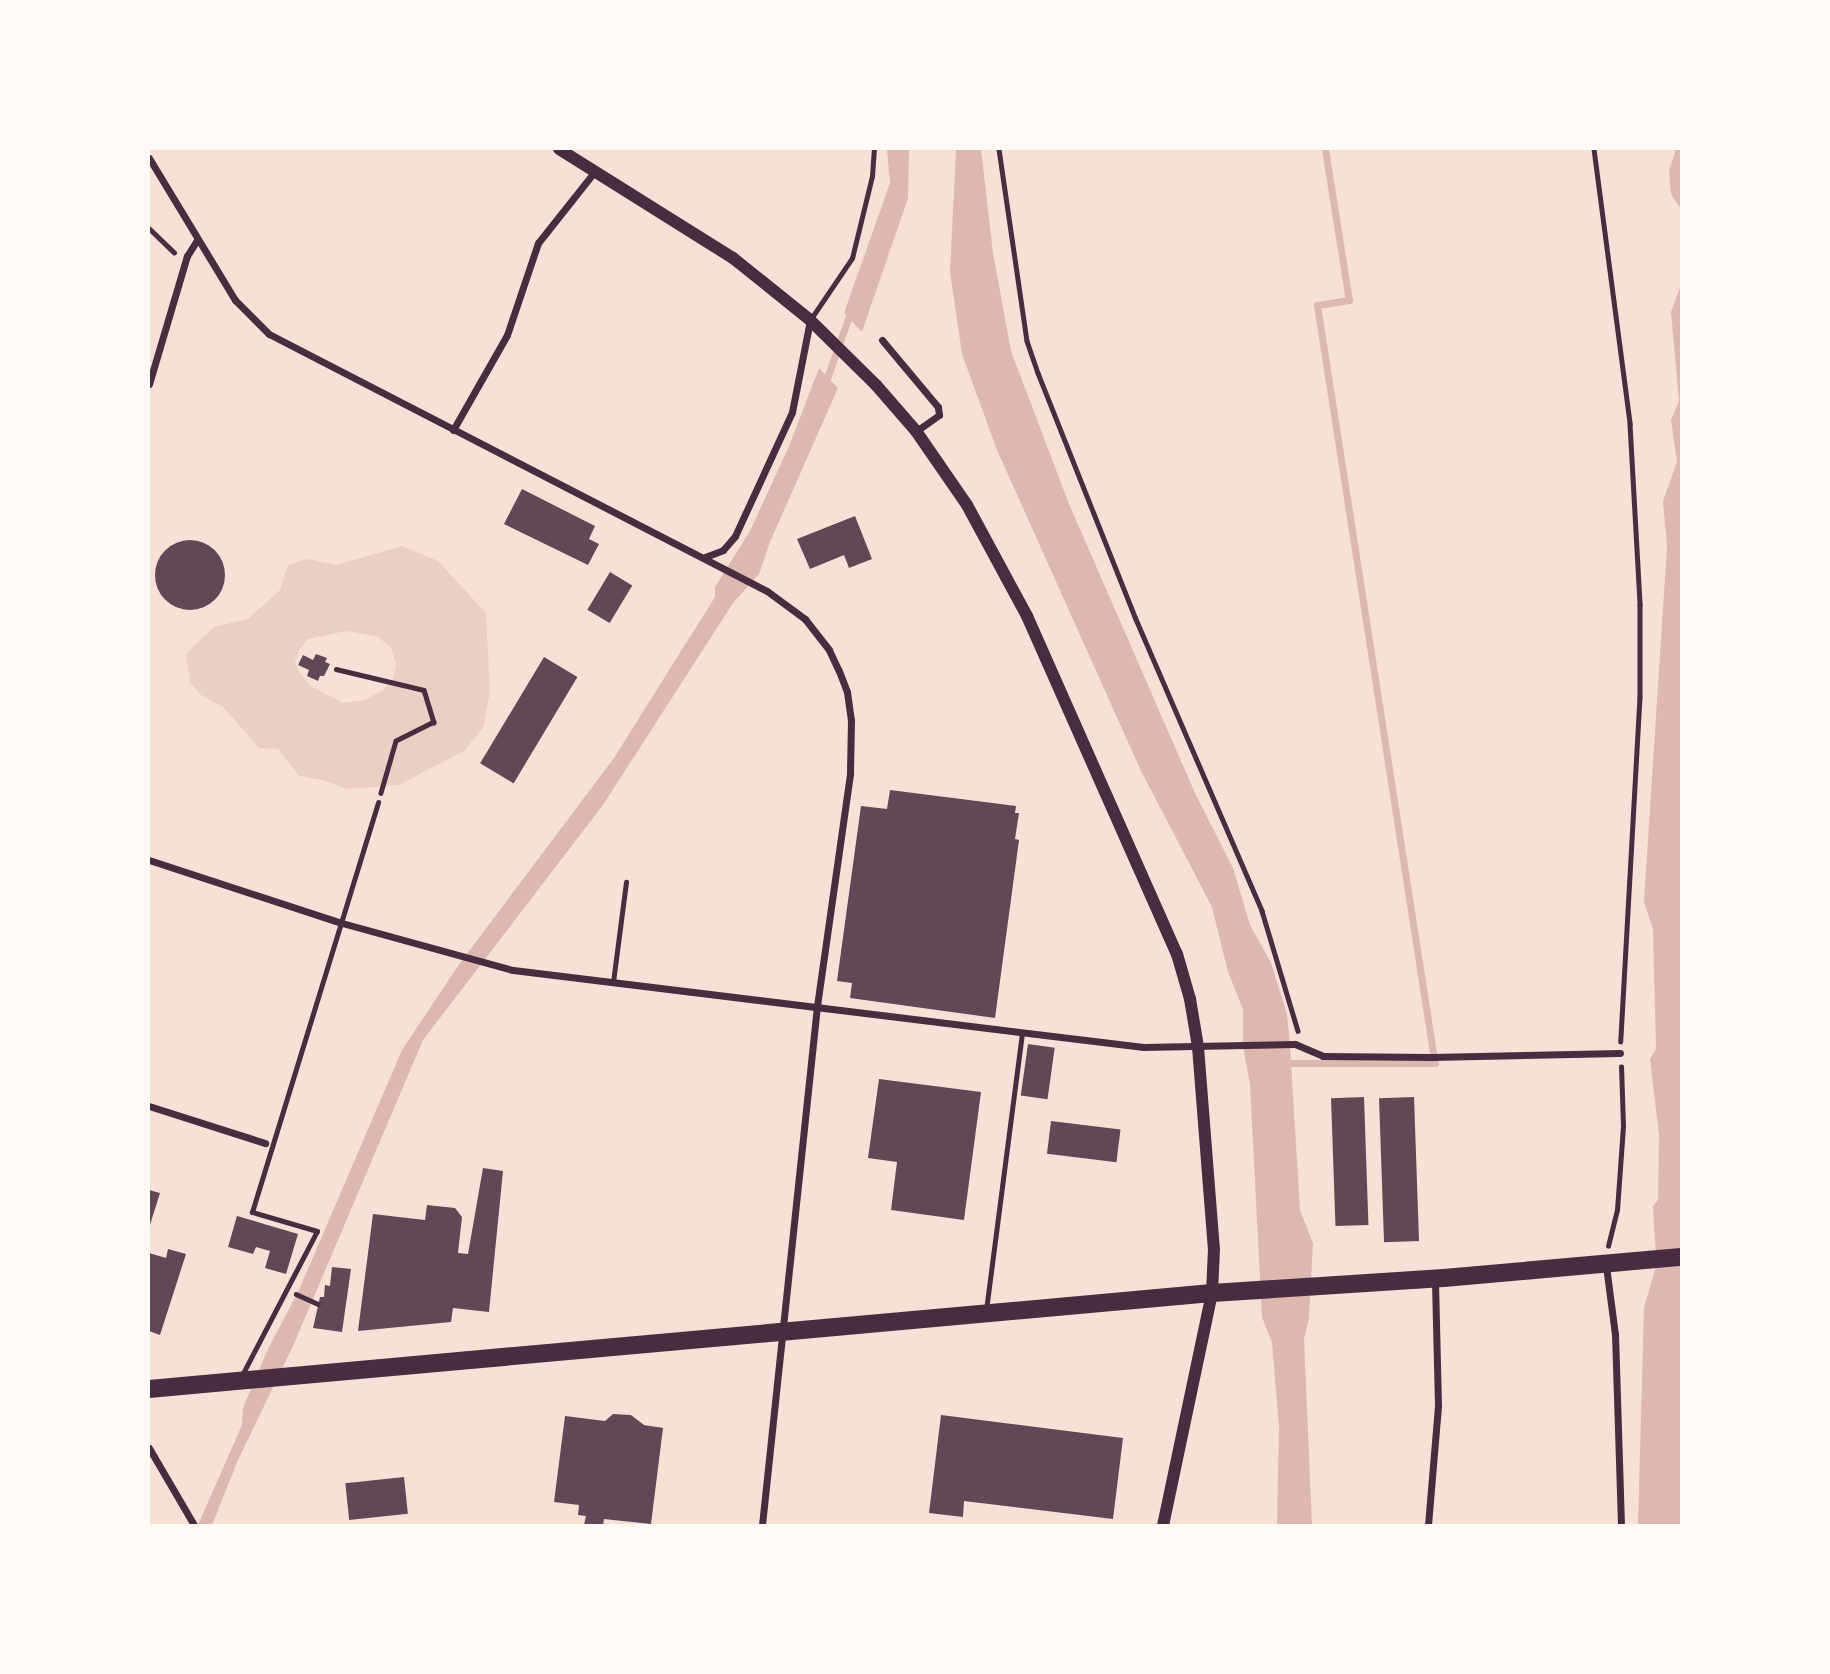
<!DOCTYPE html>
<style>
body{margin:0}
#map{position:relative;width:1830px;height:1674px;overflow:hidden;background:#f7e1d7;font-family:"Space Grotesk",sans-serif}
div>[style]{position:absolute}
.green>*{inset:0;background:#ebcfc5}
.water>*{inset:0;background:#dcb8b0}
.stream>*{height:7px;margin:-3.5px;padding:0 3.5px;transform-origin:3.5px;border-radius:3.5px;background:#dcb8b0}
.building>*{inset:0;background:#644757;transform-origin:0 0}
.round{border-radius:50%}
.path>*{height:4.5px;margin:-2.25px;padding:0 2.25px;transform-origin:2.25px;border-radius:2.25px;background:#4a2c40}
.service>*{height:5px;margin:-2.5px;padding:0 2.5px;transform-origin:2.5px;border-radius:2.5px;background:#4a2c40}
.minor>*{height:7px;margin:-3.5px;padding:0 3.5px;transform-origin:3.5px;border-radius:3.5px;background:#4a2c40}
.tertiary>*{height:12px;margin:-6px;padding:0 6px;transform-origin:6px;border-radius:6px;background:#4a2c40}
.trunk>*{height:18px;margin:-9px;padding:0 9px;transform-origin:9px;border-radius:9px;background:#4a2c40}
span{translate:-50% -50%;white-space:nowrap;text-align:center;line-height:1.15;-webkit-text-stroke:5px #fffaf5;paint-order:stroke}
.frame{position:absolute;inset:0;border:150px solid #fffaf5;pointer-events:none}
</style>
<div id="map">
<div class="green">
<i style="clip-path:polygon(evenodd,402px 546px,438px 561px,486px 613px,490px 692px,483px 728px,464px 751px,399px 785px,348px 789px,322px 780px,299px 776px,278px 749px,259px 748px,222px 706px,201px 695px,190px 683px,186px 654px,214px 627px,248px 619px,280px 590px,288px 565px,307px 559px,336px 565px,402px 546px,346px 631px,376px 636px,391px 647px,396px 664px,393px 679px,382px 691px,364px 700px,343px 703px,311px 686px,299px 672px,295px 662px,299px 650px,308px 639px,346px 631px)"></i>
</div>
<div class="water">
<i style="clip-path:polygon(887px 149px,909px 149px,908px 198px,862px 332px,844px 313px,890px 183px)"></i>
<i style="clip-path:polygon(956px 149px,981px 149px,993px 253px,1011px 351px,1069px 504px,1195px 793px,1233px 868px,1250px 925px,1271px 963px,1287px 1014px,1290px 1043px,1243px 1043px,1243px 1009px,1228px 972px,1212px 907px,1141px 771px,997px 450px,962px 354px,950px 272px)"></i>
<i style="clip-path:polygon(1676px 149px,1681px 149px,1681px 209px,1671px 194px,1669px 170px)"></i>
<i style="clip-path:polygon(1681px 285px,1681px 1254px,1656px 1257px,1653px 1206px,1658px 1200px,1659px 1135px,1650px 1059px,1656px 1049px,1653px 929px,1644px 901px,1667px 547px,1663px 501px,1677px 462px,1671px 420px,1679px 401px,1671px 312px)"></i>
<i style="clip-path:polygon(819px 368px,838px 388px,770px 542px,759px 574px,733px 603px,603px 805px,423px 1040px,293px 1346px,238px 1460px,212px 1525px,198px 1525px,242px 1425px,243px 1408px,268px 1349px,299px 1290px,402px 1050px,460px 963px,614px 758px,715px 597px,715px 587px,750px 531px,790px 444px)"></i>
<i style="clip-path:polygon(1243px 1046px,1290px 1046px,1300px 1210px,1313px 1243px,1309px 1318px,1304px 1339px,1312px 1525px,1277px 1525px,1279px 1427px,1272px 1343px,1262px 1317px,1250px 1085px)"></i>
<i style="clip-path:polygon(1681px 1260px,1681px 1525px,1638px 1525px,1644px 1308px,1657px 1263px)"></i>
</div>
<div class="stream">
<i style="left:1325px;top:149px;width:153px;rotate:81deg"></i>
<i style="left:1349px;top:300px;width:32px;rotate:171deg"></i>
<i style="left:1317px;top:305px;width:757px;rotate:81.18deg"></i>
<i style="left:825px;top:384px;width:78px;rotate:-70.6deg"></i>
<i style="left:1283px;top:1063px;width:152px"></i>
</div>
<div class="building">
<i style="clip-path:polygon(522px 489px,595px 526px,589px 539px,599px 544px,588px 565px,504px 524px)"></i>
<i style="clip-path:polygon(855px 516px,872px 559px,849px 568px,844px 555px,810px 569px,797px 539px)"></i>
<i class="round" style="left:155px;top:540px;width:70px;height:70px"></i>
<i style="left:610px;top:572px;width:26px;height:44px;rotate:31deg"></i>
<i style="clip-path:polygon(316px 654px,327px 658px,325px 662px,330px 664px,324px 676px,320px 676px,318px 681px,307px 676px,309px 670px,298px 665px,303px 655px,313px 660px)"></i>
<i style="left:544px;top:657px;width:39px;height:124px;rotate:31deg"></i>
<i style="clip-path:polygon(890px 790px,1016px 806px,1015px 813px,1019px 813px,1015px 839px,1019px 840px,995px 1018px,850px 998px,852px 983px,837px 981px,861px 806px,887px 809px)"></i>
<i style="left:1028px;top:1044px;width:27px;height:52px;rotate:8deg"></i>
<i style="clip-path:polygon(879px 1079px,981px 1092px,964px 1220px,891px 1210px,897px 1162px,868px 1158px)"></i>
<i style="left:1364px;top:1097px;width:128px;height:33px;rotate:88deg"></i>
<i style="left:1414px;top:1097px;width:144px;height:35px;rotate:88deg"></i>
<i style="left:1051px;top:1121px;width:70px;height:33px;rotate:7deg"></i>
<i style="clip-path:polygon(483px 1168px,503px 1171px,489px 1312px,453px 1308px,451px 1322px,358px 1331px,373px 1214px,425px 1220px,427px 1205px,455px 1208px,462px 1217px,458px 1253px,468px 1254px)"></i>
<i style="clip-path:polygon(149px 1190px,160px 1193px,149px 1228px)"></i>
<i style="clip-path:polygon(237px 1216px,298px 1234px,286px 1274px,265px 1268px,270px 1251px,256px 1247px,253px 1254px,228px 1247px)"></i>
<i style="clip-path:polygon(168px 1249px,186px 1254px,160px 1335px,149px 1331px,149px 1253px,166px 1258px)"></i>
<i style="clip-path:polygon(332px 1267px,351px 1269px,342px 1332px,313px 1328px,320px 1297px,324px 1297px,325px 1285px,330px 1286px)"></i>
<i style="clip-path:polygon(613px 1414px,631px 1415px,644px 1425px,663px 1428px,651px 1524px,604px 1519px,603px 1525px,584px 1525px,586px 1516px,578px 1515px,579px 1505px,554px 1502px,565px 1416px,605px 1421px)"></i>
<i style="clip-path:polygon(941px 1415px,1123px 1438px,1113px 1519px,964px 1501px,963px 1517px,929px 1513px)"></i>
<i style="left:404px;top:1477px;width:37px;height:59px;rotate:84deg"></i>
</div>
<div class="path">
<i style="left:999px;top:149px;width:194px;rotate:81.7deg"></i>
<i style="left:1027px;top:341px;width:34px;rotate:71deg"></i>
<i style="left:1038px;top:373px;width:263px;rotate:68.3deg"></i>
<i style="left:1135px;top:617px;width:320px;rotate:66.6deg"></i>
<i style="left:1262px;top:911px;width:125px;rotate:73.3deg"></i>
<i style="left:1594px;top:149px;width:277px;rotate:82.5deg"></i>
<i style="left:1630px;top:424px;width:181px;rotate:86.8deg"></i>
<i style="left:1640px;top:605px;width:92px;rotate:90deg"></i>
<i style="left:1640px;top:697px;width:345px;rotate:93.2deg"></i>
<i style="left:149px;top:228px;width:35px;rotate:44deg"></i>
<i style="left:336px;top:669px;width:90px;rotate:13.4deg"></i>
<i style="left:424px;top:690px;width:34px;rotate:73deg"></i>
<i style="left:434px;top:722px;width:42px;rotate:153.4deg"></i>
<i style="left:396px;top:741px;width:54px;rotate:106.1deg"></i>
<i style="left:1608px;top:1246px;width:37px;rotate:-76deg"></i>
<i style="left:1617px;top:1210px;width:84px;rotate:-85.9deg"></i>
<i style="left:1623px;top:1126px;width:59px;rotate:-91.9deg"></i>
<i style="left:296px;top:1294px;width:24px;rotate:24deg"></i>
</div>
<div class="service">
<i style="left:810px;top:320px;width:75px;rotate:-55.9deg"></i>
<i style="left:852px;top:258px;width:84px;rotate:-76.3deg"></i>
<i style="left:872px;top:176px;width:27px;rotate:-86deg"></i>
<i style="left:613px;top:982px;width:101px;rotate:-82.6deg"></i>
<i style="left:986px;top:1310px;width:280px;rotate:-82.6deg"></i>
<i style="left:242px;top:1375px;width:162px;rotate:-62.5deg"></i>
<i style="left:317px;top:1231px;width:68px;rotate:-163.7deg"></i>
<i style="left:252px;top:1212px;width:429px;rotate:-72.9deg"></i>
</div>
<div class="minor">
<i style="left:149px;top:158px;width:166px;rotate:58.8deg"></i>
<i style="left:235px;top:300px;width:48px;rotate:45deg"></i>
<i style="left:269px;top:334px;width:560px;rotate:27.3deg"></i>
<i style="left:767px;top:591px;width:47px;rotate:36.4deg"></i>
<i style="left:805px;top:619px;width:39px;rotate:52deg"></i>
<i style="left:829px;top:650px;width:23px;rotate:65deg"></i>
<i style="left:839px;top:671px;width:22px;rotate:69deg"></i>
<i style="left:847px;top:692px;width:28px;rotate:82deg"></i>
<i style="left:851px;top:720px;width:54px;rotate:91.1deg"></i>
<i style="left:850px;top:774px;width:234px;rotate:98.1deg"></i>
<i style="left:817px;top:1006px;width:522px;rotate:96.05deg"></i>
<i style="left:882px;top:340px;width:87px;rotate:50.1deg"></i>
<i style="left:938px;top:407px;width:8px;rotate:83deg"></i>
<i style="left:939px;top:415px;width:28px;rotate:145deg"></i>
<i style="left:149px;top:384px;width:134px;rotate:-73.5deg"></i>
<i style="left:187px;top:256px;width:19px;rotate:-58deg"></i>
<i style="left:453px;top:430px;width:109px;rotate:-60.4deg"></i>
<i style="left:507px;top:335px;width:97px;rotate:-71.4deg"></i>
<i style="left:538px;top:243px;width:92px;rotate:-51.6deg"></i>
<i style="left:705px;top:557px;width:19px;rotate:-21deg"></i>
<i style="left:723px;top:550px;width:18px;rotate:-49deg"></i>
<i style="left:735px;top:536px;width:136px;rotate:-65.3deg"></i>
<i style="left:792px;top:412px;width:94px;rotate:-78.9deg"></i>
<i style="left:149px;top:860px;width:203px;rotate:18.1deg"></i>
<i style="left:342px;top:923px;width:177px;rotate:15.4deg"></i>
<i style="left:513px;top:970px;width:635px;rotate:6.97deg"></i>
<i style="left:1143px;top:1047px;width:152px;rotate:-1.1deg"></i>
<i style="left:1295px;top:1044px;width:30px;rotate:23deg"></i>
<i style="left:1323px;top:1056px;width:108px;rotate:0.5deg"></i>
<i style="left:1431px;top:1057px;width:189px;rotate:-1.2deg"></i>
<i style="left:149px;top:1106px;width:122px;rotate:17.7deg"></i>
<i style="left:1606px;top:1266px;width:69px;rotate:82.5deg"></i>
<i style="left:1615px;top:1334px;width:191px;rotate:88.2deg"></i>
<i style="left:149px;top:1448px;width:89px;rotate:59.7deg"></i>
<i style="left:1428px;top:1525px;width:120px;rotate:-85.2deg"></i>
<i style="left:1438px;top:1405px;width:127px;rotate:-91.4deg"></i>
</div>
<div class="tertiary">
<i style="left:559px;top:149px;width:205px;rotate:32.1deg"></i>
<i style="left:733px;top:258px;width:99px;rotate:38.8deg"></i>
<i style="left:810px;top:320px;width:93px;rotate:44.6deg"></i>
<i style="left:876px;top:385px;width:61px;rotate:49deg"></i>
<i style="left:916px;top:431px;width:90px;rotate:55.4deg"></i>
<i style="left:967px;top:505px;width:126px;rotate:61.6deg"></i>
<i style="left:1027px;top:616px;width:370px;rotate:66.1deg"></i>
<i style="left:1177px;top:954px;width:47px;rotate:73.9deg"></i>
<i style="left:1190px;top:999px;width:49px;rotate:80.5deg"></i>
<i style="left:1198px;top:1047px;width:203px;rotate:85.5deg"></i>
<i style="left:1214px;top:1249px;width:44px;rotate:92.6deg"></i>
<i style="left:1212px;top:1293px;width:237px;rotate:101.9deg"></i>
</div>
<div class="trunk">
<i style="left:149px;top:1389px;width:1067px;rotate:-5.16deg"></i>
<i style="left:1212px;top:1293px;width:232px;rotate:-3.7deg"></i>
<i style="left:1444px;top:1278px;width:238px;rotate:-5.1deg"></i>
</div>
<div class="frame"></div>
</div>
